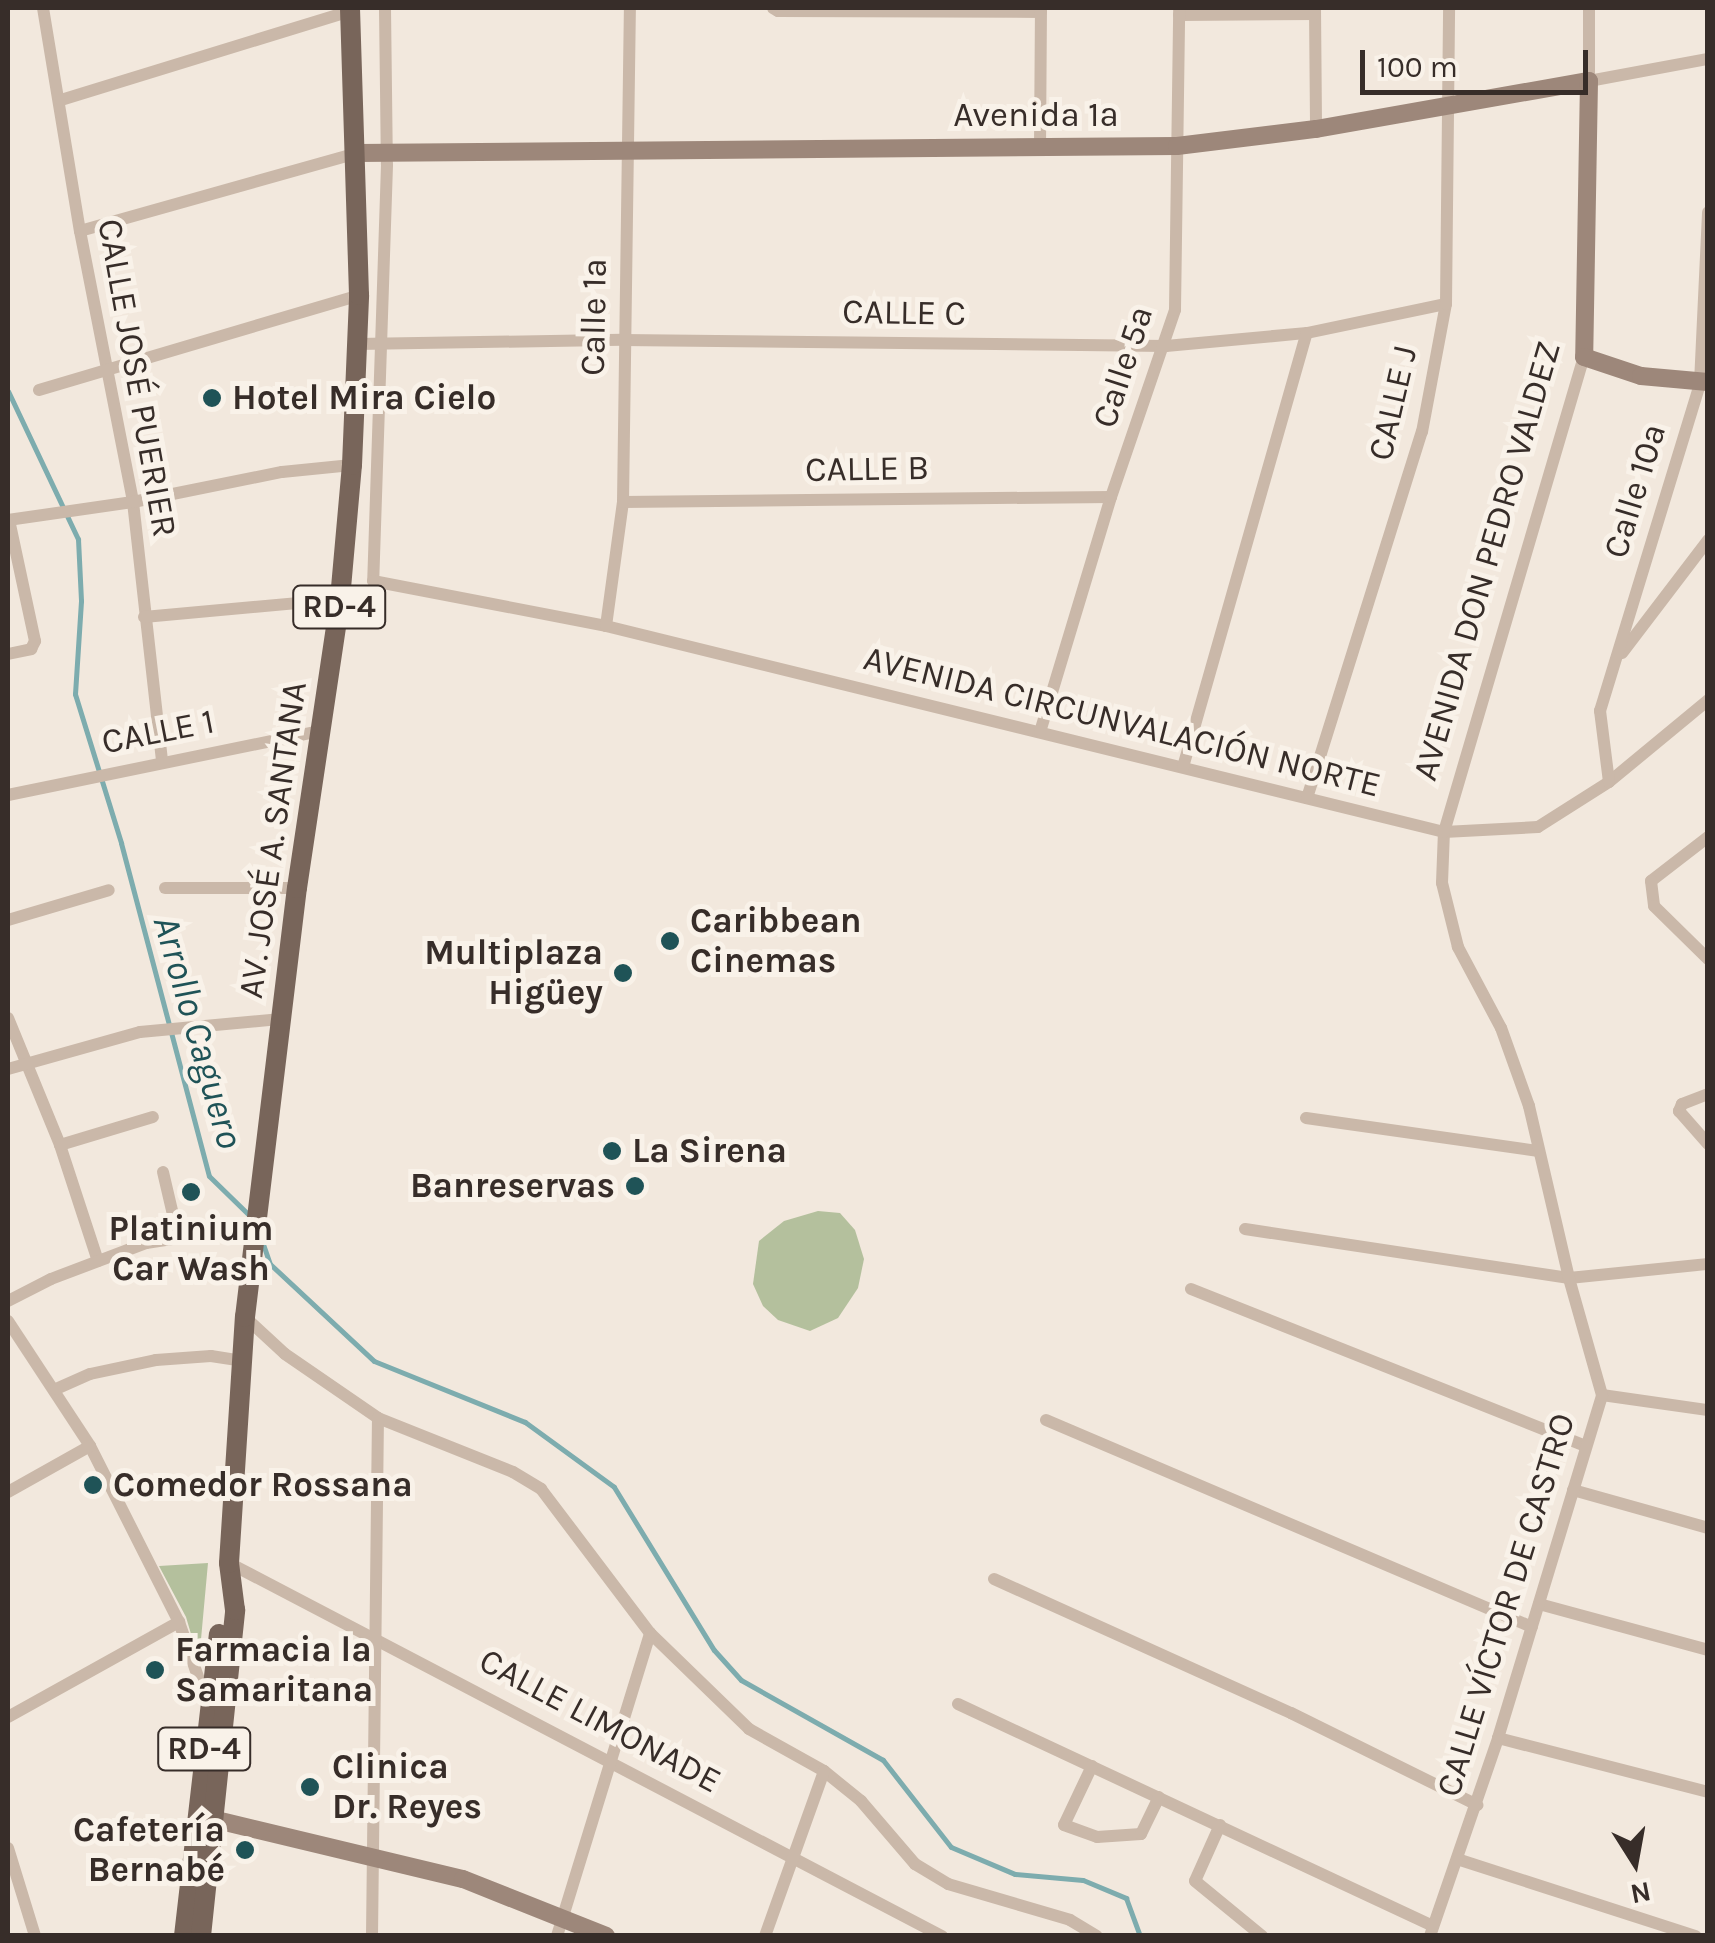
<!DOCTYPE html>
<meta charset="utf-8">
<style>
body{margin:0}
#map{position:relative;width:1715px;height:1943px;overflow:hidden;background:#f2e8dd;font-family:Karla,sans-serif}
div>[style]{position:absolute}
.green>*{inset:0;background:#b4c09d}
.stream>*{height:5px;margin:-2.5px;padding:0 2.5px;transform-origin:2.5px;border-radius:2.5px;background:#7dacae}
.street>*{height:12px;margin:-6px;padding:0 6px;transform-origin:6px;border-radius:6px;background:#cab8a9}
.secondary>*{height:18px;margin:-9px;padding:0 9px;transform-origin:9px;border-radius:9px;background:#9d877a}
.primary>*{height:20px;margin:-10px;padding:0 10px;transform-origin:10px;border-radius:10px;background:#78655a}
.dots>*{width:28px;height:28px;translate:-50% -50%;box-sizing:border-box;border:5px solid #f9f2e9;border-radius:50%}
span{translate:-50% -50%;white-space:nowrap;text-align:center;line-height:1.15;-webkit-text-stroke:10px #f9f2e9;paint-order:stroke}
.shield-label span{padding:2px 8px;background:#f9f2e9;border:2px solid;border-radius:8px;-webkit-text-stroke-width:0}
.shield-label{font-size:32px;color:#372d29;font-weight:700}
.street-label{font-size:35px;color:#372d29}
.poi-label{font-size:35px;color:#372d29;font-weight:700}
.left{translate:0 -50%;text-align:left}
.right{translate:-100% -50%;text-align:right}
.water-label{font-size:38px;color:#1f5357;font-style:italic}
.frame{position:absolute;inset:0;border:10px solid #372d29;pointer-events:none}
.north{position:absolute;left:1585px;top:1813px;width:100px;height:100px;-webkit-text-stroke:8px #f9f2e9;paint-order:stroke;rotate:169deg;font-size:28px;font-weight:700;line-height:40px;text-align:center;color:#372d29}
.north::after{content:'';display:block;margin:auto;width:35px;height:45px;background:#372d29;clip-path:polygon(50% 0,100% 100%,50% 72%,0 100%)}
.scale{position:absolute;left:1360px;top:50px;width:228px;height:45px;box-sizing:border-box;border:5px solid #372d29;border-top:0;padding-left:12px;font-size:30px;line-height:35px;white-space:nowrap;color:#372d29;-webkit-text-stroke:8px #f9f2e9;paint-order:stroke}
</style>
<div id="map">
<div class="green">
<i style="clip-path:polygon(818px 1211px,840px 1213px,855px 1230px,864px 1259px,858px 1288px,838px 1318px,810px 1331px,778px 1320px,763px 1306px,753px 1284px,759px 1241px,784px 1221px)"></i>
<i style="clip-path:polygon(208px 1563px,199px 1661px,186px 1617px,159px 1566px)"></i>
</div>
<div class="stream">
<i style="left:8px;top:391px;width:164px;rotate:64.7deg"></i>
<i style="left:78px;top:539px;width:62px;rotate:87.2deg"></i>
<i style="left:81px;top:601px;width:93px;rotate:93.7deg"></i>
<i style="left:75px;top:694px;width:156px;rotate:72.8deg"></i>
<i style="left:121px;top:843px;width:344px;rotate:75.2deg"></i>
<i style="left:209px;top:1176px;width:57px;rotate:44.3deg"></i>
<i style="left:263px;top:1244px;width:21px;rotate:71deg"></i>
<i style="left:270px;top:1264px;width:142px;rotate:43deg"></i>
<i style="left:374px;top:1361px;width:163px;rotate:22deg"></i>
<i style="left:525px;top:1422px;width:110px;rotate:36.1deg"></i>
<i style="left:614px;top:1487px;width:191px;rotate:58.5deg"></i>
<i style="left:714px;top:1650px;width:40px;rotate:48deg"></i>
<i style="left:741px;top:1680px;width:163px;rotate:29.4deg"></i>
<i style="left:883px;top:1760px;width:110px;rotate:52deg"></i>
<i style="left:951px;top:1847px;width:69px;rotate:22.9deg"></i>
<i style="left:1015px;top:1874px;width:68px;rotate:5deg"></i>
<i style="left:1083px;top:1880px;width:47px;rotate:22.7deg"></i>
<i style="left:1126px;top:1898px;width:40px;rotate:69.8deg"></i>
</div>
<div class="street">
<i style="left:43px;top:8px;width:226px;rotate:80.6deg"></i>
<i style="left:80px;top:231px;width:276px;rotate:78.9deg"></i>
<i style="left:133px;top:502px;width:260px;rotate:83.6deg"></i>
<i style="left:385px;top:8px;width:157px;rotate:89.3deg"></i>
<i style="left:387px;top:165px;width:416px;rotate:91.9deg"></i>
<i style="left:373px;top:581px;width:237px;rotate:10.9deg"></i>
<i style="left:606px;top:626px;width:863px;rotate:13.81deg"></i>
<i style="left:1444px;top:832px;width:94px;rotate:-3deg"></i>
<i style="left:1538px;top:827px;width:84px;rotate:-32.4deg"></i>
<i style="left:1609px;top:782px;width:129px;rotate:-39.6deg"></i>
<i style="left:773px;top:8px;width:6px;rotate:31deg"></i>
<i style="left:778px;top:11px;width:263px;rotate:0.2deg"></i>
<i style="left:1315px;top:8px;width:121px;rotate:89.5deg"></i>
<i style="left:1589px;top:8px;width:73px;rotate:90deg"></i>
<i style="left:1589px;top:81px;width:121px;rotate:-10.5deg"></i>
<i style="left:1179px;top:15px;width:136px;rotate:-0.4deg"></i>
<i style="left:61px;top:100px;width:302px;rotate:-17.1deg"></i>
<i style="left:1040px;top:148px;width:140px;rotate:-89.6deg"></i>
<i style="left:80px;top:231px;width:288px;rotate:-15.7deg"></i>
<i style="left:357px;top:344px;width:265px;rotate:-0.9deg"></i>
<i style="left:622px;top:340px;width:544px;rotate:0.63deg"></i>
<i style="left:1166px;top:346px;width:142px;rotate:-5.3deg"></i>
<i style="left:1307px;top:333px;width:142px;rotate:-11.8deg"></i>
<i style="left:39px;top:390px;width:334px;rotate:-16.5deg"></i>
<i style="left:623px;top:502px;width:488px;rotate:-0.6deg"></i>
<i style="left:8px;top:520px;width:126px;rotate:-8.2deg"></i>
<i style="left:133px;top:502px;width:152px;rotate:-11.4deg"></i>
<i style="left:282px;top:472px;width:70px;rotate:-5.7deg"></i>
<i style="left:144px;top:617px;width:197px;rotate:-5.2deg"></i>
<i style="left:606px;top:626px;width:125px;rotate:-82.2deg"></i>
<i style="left:623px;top:502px;width:494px;rotate:-89.2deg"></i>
<i style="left:1622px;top:653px;width:142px;rotate:-52.7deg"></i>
<i style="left:8px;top:654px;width:24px;rotate:-12deg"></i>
<i style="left:31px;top:649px;width:9px;rotate:-63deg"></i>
<i style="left:35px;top:641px;width:124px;rotate:-102.1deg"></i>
<i style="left:1040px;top:732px;width:245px;rotate:-73.2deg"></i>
<i style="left:1111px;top:497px;width:198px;rotate:-71.1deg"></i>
<i style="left:1175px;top:310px;width:302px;rotate:-89.2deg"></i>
<i style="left:1183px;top:767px;width:451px;rotate:-74.1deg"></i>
<i style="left:1609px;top:782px;width:72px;rotate:-97.2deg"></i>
<i style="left:1600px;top:711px;width:343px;rotate:-73deg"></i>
<i style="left:1700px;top:383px;width:171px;rotate:-87.3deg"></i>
<i style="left:8px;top:795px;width:319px;rotate:-11.6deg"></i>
<i style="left:1307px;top:798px;width:384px;rotate:-72.6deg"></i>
<i style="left:1422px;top:432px;width:130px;rotate:-79.4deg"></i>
<i style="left:1446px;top:304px;width:296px;rotate:-89.4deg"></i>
<i style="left:1708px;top:837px;width:72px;rotate:142.3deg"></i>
<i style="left:1651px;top:881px;width:25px;rotate:83deg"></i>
<i style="left:1654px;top:906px;width:76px;rotate:44.5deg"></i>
<i style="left:165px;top:888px;width:132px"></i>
<i style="left:8px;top:920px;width:105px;rotate:-16.5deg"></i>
<i style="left:8px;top:1018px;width:137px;rotate:67.7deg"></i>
<i style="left:60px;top:1145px;width:122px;rotate:71.9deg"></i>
<i style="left:8px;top:1069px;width:137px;rotate:-15.7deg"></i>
<i style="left:140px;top:1032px;width:142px;rotate:-5.3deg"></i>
<i style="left:1708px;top:1094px;width:28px;rotate:159deg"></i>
<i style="left:1682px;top:1104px;width:8px;rotate:113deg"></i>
<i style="left:1679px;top:1111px;width:44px;rotate:48.7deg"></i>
<i style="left:1306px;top:1118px;width:235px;rotate:8.1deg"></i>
<i style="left:60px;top:1145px;width:97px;rotate:-16.8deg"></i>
<i style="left:163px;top:1172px;width:66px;rotate:76.8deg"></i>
<i style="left:1245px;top:1229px;width:328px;rotate:8.6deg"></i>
<i style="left:1569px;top:1278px;width:140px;rotate:-5.8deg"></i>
<i style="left:1191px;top:1289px;width:425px;rotate:21.7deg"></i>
<i style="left:8px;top:1301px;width:48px;rotate:-27.1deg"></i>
<i style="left:51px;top:1279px;width:102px;rotate:-20.8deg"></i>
<i style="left:146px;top:1243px;width:72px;rotate:-8.8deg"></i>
<i style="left:217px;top:1232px;width:36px;rotate:8deg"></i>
<i style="left:245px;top:1317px;width:54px;rotate:42.8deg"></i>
<i style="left:285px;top:1354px;width:113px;rotate:34.5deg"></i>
<i style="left:378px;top:1418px;width:145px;rotate:21.8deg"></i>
<i style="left:513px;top:1472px;width:33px;rotate:31deg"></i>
<i style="left:541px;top:1489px;width:181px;rotate:52.9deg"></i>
<i style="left:650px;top:1633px;width:138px;rotate:44.1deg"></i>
<i style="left:749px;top:1729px;width:86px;rotate:29.2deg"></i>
<i style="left:824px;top:1771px;width:48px;rotate:39deg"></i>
<i style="left:861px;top:1801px;width:83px;rotate:49.4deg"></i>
<i style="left:915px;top:1864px;width:39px;rotate:31deg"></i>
<i style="left:948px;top:1884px;width:127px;rotate:16.4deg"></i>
<i style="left:1070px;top:1920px;width:31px;rotate:31deg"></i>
<i style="left:8px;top:1321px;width:149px;rotate:56.7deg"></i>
<i style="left:90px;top:1446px;width:197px;rotate:63.2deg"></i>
<i style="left:179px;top:1622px;width:86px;rotate:70.9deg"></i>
<i style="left:56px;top:1389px;width:37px;rotate:-24deg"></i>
<i style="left:90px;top:1374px;width:67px;rotate:-12deg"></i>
<i style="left:156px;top:1360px;width:55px;rotate:-4.2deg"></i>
<i style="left:211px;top:1356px;width:30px;rotate:9deg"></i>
<i style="left:1602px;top:1395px;width:107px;rotate:8.1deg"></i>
<i style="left:1046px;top:1420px;width:528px;rotate:23.07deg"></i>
<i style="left:1573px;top:1490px;width:140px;rotate:15.7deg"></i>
<i style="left:8px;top:1492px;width:94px;rotate:-29.3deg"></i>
<i style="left:229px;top:1563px;width:805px;rotate:27.62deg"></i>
<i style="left:994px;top:1579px;width:326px;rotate:24.3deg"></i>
<i style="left:1291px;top:1713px;width:208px;rotate:26.3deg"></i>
<i style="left:1539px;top:1604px;width:175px;rotate:15.2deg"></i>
<i style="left:958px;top:1704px;width:524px;rotate:25.05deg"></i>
<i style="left:8px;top:1717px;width:196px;rotate:-29.1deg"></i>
<i style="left:1498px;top:1738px;width:217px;rotate:14.4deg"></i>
<i style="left:1092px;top:1766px;width:65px;rotate:115.4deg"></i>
<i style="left:1064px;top:1825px;width:35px;rotate:20deg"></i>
<i style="left:1097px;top:1837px;width:44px;rotate:-3.9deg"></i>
<i style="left:1141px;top:1834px;width:41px;rotate:-64.1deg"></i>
<i style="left:1220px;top:1825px;width:61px;rotate:114.1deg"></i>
<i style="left:1195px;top:1881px;width:87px;rotate:39.4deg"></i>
<i style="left:8px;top:1848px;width:92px;rotate:72.9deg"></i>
<i style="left:1457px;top:1859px;width:251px;rotate:17.9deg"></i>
<i style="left:372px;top:1936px;width:518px;rotate:-89.34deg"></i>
<i style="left:557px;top:1936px;width:317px;rotate:-72.9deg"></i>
<i style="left:765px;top:1936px;width:175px;rotate:-70.3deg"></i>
<i style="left:1430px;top:1936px;width:209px;rotate:-71deg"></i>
<i style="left:1498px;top:1738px;width:358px;rotate:-73.1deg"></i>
<i style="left:1602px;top:1395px;width:122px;rotate:-105.8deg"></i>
<i style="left:1569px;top:1278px;width:177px;rotate:-103.1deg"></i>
<i style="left:1529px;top:1106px;width:83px;rotate:-109.7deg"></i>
<i style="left:1501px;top:1028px;width:92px;rotate:-118deg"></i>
<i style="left:1458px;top:947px;width:66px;rotate:-104deg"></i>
<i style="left:1442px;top:883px;width:51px;rotate:-87.8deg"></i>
<i style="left:1444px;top:832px;width:495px;rotate:-73.6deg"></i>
</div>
<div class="secondary">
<i style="left:357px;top:153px;width:820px;rotate:-0.49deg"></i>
<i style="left:1177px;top:146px;width:140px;rotate:-7deg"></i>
<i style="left:1316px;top:129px;width:277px;rotate:-10deg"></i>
<i style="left:1589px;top:81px;width:276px;rotate:91deg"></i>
<i style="left:1584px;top:357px;width:60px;rotate:18.4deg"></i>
<i style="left:1641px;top:376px;width:67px;rotate:5.1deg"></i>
<i style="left:200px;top:1816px;width:270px;rotate:13.5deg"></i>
<i style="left:463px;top:1879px;width:154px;rotate:21.7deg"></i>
</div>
<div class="primary">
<i style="left:184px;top:1936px;width:304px;rotate:-83.4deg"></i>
<i style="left:201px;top:1936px;width:328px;rotate:-84deg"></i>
<i style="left:235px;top:1610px;width:47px;rotate:-97.3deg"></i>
<i style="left:229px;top:1563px;width:247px;rotate:-86.3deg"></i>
<i style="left:245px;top:1317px;width:432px;rotate:-83.1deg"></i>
<i style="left:297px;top:888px;width:292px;rotate:-81.5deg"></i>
<i style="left:340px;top:599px;width:135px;rotate:-84.9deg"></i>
<i style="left:352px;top:465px;width:170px;rotate:-87.6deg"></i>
<i style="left:359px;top:295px;width:287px;rotate:-91.8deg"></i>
</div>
<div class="dots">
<i style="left:212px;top:398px;background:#1f5357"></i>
<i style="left:670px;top:941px;background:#1f5357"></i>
<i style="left:623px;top:973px;background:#1f5357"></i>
<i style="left:612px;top:1151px;background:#1f5357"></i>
<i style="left:635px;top:1186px;background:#1f5357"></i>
<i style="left:191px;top:1192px;background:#1f5357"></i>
<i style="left:93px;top:1485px;background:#1f5357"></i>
<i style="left:155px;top:1670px;background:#1f5357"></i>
<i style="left:310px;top:1787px;background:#1f5357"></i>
<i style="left:245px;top:1850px;background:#1f5357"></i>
</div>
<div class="shield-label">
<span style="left:339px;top:607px">RD-4</span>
<span style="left:204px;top:1749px">RD-4</span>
</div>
<div class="street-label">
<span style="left:1036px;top:115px">Avenida 1ª</span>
<span style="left:904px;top:313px;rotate:1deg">CALLE C</span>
<span style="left:594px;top:317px;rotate:-89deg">Calle 1ª</span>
<span style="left:1123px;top:367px;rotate:-72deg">Calle 5ª</span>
<span style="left:137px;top:378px;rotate:80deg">CALLE JOSÉ PUERIER</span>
<span style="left:1393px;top:403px;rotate:-77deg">CALLE J</span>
<span style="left:867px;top:469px;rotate:-1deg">CALLE B</span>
<span style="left:1635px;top:491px;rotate:-73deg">Calle 10ª</span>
<span style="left:1487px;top:561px;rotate:-74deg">AVENIDA DON PEDRO VALDEZ</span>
<span style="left:1122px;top:722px;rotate:14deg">AVENIDA CIRCUNVALACIÓN NORTE</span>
<span style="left:158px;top:732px;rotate:-11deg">CALLE 1</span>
<span style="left:273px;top:840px;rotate:-82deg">AV. JOSÉ A. SANTANA</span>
<span style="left:1506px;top:1605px;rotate:-73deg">CALLE VÍCTOR DE CASTRO</span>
<span style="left:600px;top:1721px;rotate:28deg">CALLE LIMONADE</span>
</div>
<div class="poi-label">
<span class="left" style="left:232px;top:398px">Hotel Mira Cielo</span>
<span class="left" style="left:690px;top:941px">Caribbean<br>Cinemas</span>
<span class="right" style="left:603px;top:973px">Multiplaza<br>Higüey</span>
<span class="left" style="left:632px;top:1151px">La Sirena</span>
<span class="right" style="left:615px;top:1186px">Banreservas</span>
<span style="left:191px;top:1249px">Platinium<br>Car Wash</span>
<span class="left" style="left:113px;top:1485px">Comedor Rossana</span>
<span class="left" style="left:175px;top:1670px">Farmacia la<br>Samaritana</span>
<span class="left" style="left:332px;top:1787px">Clinica<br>Dr. Reyes</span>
<span class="right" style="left:225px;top:1850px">Cafetería<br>Bernabé</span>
</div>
<div class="water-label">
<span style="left:198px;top:1032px;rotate:74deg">Arrollo Caguero</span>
</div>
<div class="frame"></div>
<div class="north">N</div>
<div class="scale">100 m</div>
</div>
